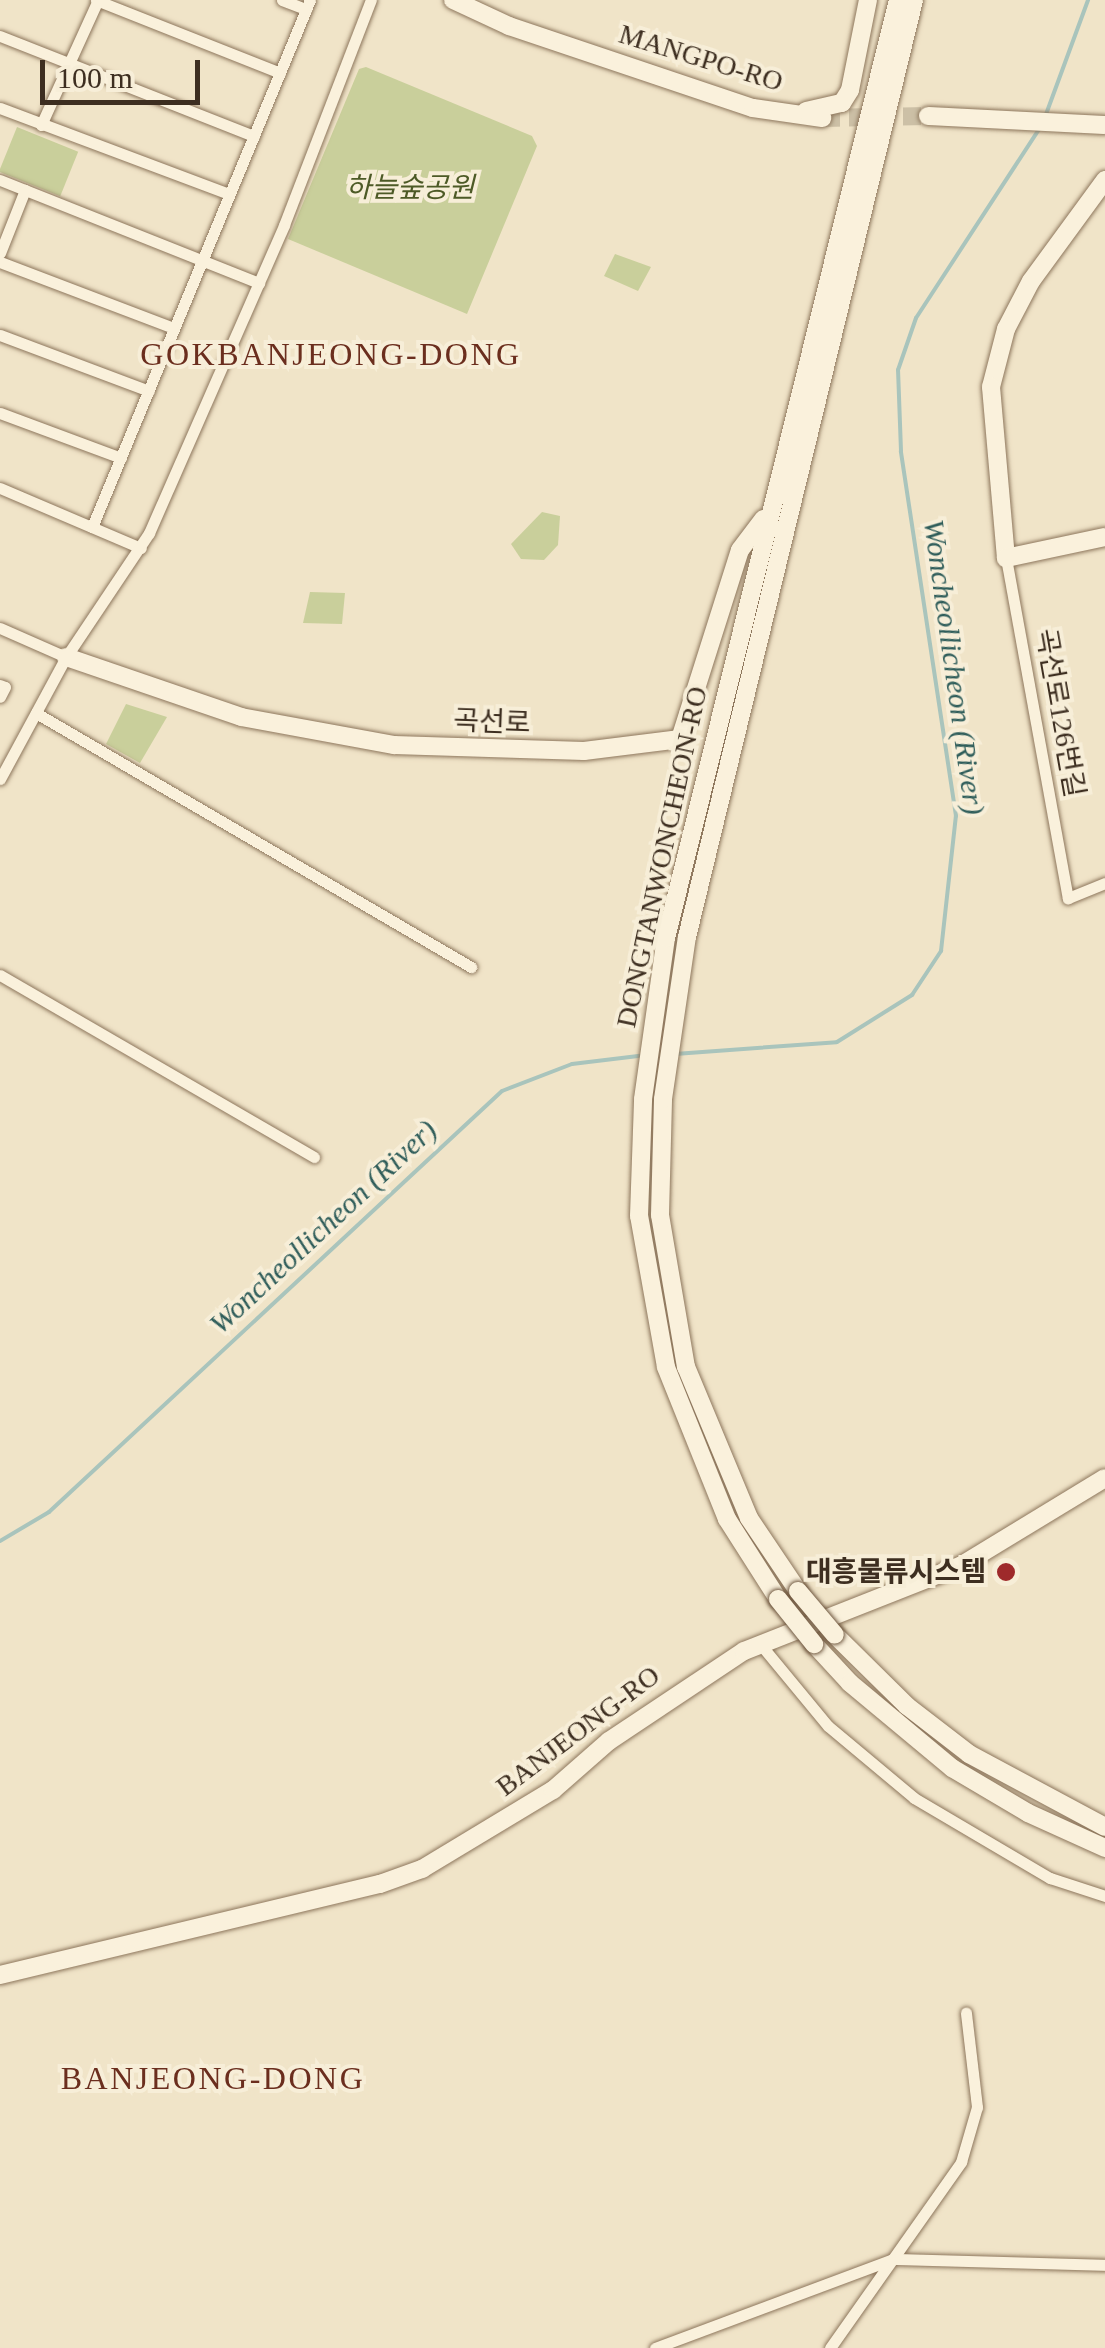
<!DOCTYPE html>
<meta charset="utf-8">
<style>
body{margin:0}
#map{position:relative;width:1105px;height:2348px;overflow:hidden;background:#f0e4c8;font-family:"Times New Roman","Noto Sans KR",serif}
div>[style]{position:absolute}
.green>*{inset:0;background:#c9cf9b;transform-origin:0 0}
.stream>*{height:4px;margin:-2px;padding:0 2px;transform-origin:2px;border-radius:2px;background:#a9c4bc}
.secondary-tunnel>*{height:18px;margin-top:-9px;transform-origin:0;background:repeating-linear-gradient(90deg,#ccc0a6 0 18px,transparent 0 27px)}
.roads{filter:drop-shadow(0 0 2px #8d765c) drop-shadow(0 0 2px #8d765c)}
.street>*{height:11px;margin:-5.5px;padding:0 5.5px;transform-origin:5.5px;border-radius:5.5px;background:#faf1dc}
.secondary>*{height:18px;margin:-9px;padding:0 9px;transform-origin:9px;border-radius:9px;background:#faf1dc}
.bridges{filter:drop-shadow(0 0 2px #6f573f) drop-shadow(0 0 2px #6f573f)}
.secondary-bridge>*{height:18px;margin:-9px;padding:0 9px;transform-origin:9px;border-radius:9px;background:#faf1dc}
.dots>*{width:28px;height:28px;translate:-50% -50%;box-sizing:border-box;border:5px solid #f7eed8;border-radius:50%}
span{translate:-50% -50%;white-space:nowrap;text-align:center;line-height:1.15;-webkit-text-stroke:8px #f7eed8;paint-order:stroke}
.street-label{font-size:28px;color:#3d2e20}
.park-label{font-size:28px;color:#4d5a26;font-style:italic}
.poi-label{font-size:28px;color:#3d2e20;font-weight:700}
.right{translate:-100% -50%;text-align:right}
.water-label{font-size:30px;color:#2f5d5a;font-style:italic}
.quarter-label{font-size:32px;color:#6b2e1e;letter-spacing:2.5px}
.scale{position:absolute;left:40px;top:60px;width:160px;height:45px;box-sizing:border-box;border:5px solid #3d2e20;border-top:0;padding-left:12px;font-size:30px;line-height:35px;white-space:nowrap;color:#3d2e20;-webkit-text-stroke:8px #f7eed8;paint-order:stroke}
</style>
<div id="map">
<div class="green">
<i style="clip-path:polygon(366px 67px,532px 136px,537px 146px,467px 314px,288px 239px,359px 69px)"></i>
<i style="left:17px;top:127px;width:66px;height:48px;rotate:22deg"></i>
<i style="clip-path:polygon(615px 254px,651px 267px,638px 291px,604px 276px)"></i>
<i style="clip-path:polygon(542px 512px,560px 516px,558px 545px,544px 560px,521px 559px,511px 544px)"></i>
<i style="clip-path:polygon(310px 592px,345px 593px,342px 624px,303px 623px)"></i>
<i style="clip-path:polygon(126px 704px,167px 717px,140px 763px,106px 744px)"></i>
</div>
<div class="stream">
<i style="left:1045px;top:117px;width:125px;rotate:-69.8deg"></i>
<i style="left:675px;top:1054px;width:162px;rotate:-4.2deg"></i>
<i style="left:837px;top:1042px;width:89px;rotate:-32.1deg"></i>
<i style="left:912px;top:995px;width:53px;rotate:-56.6deg"></i>
<i style="left:941px;top:951px;width:136px;rotate:-83.7deg"></i>
<i style="left:956px;top:816px;width:369px;rotate:-98.6deg"></i>
<i style="left:901px;top:451px;width:81px;rotate:-92.1deg"></i>
<i style="left:898px;top:370px;width:55px;rotate:-70.9deg"></i>
<i style="left:916px;top:318px;width:229px;rotate:-56.9deg"></i>
<i style="left:0;top:1541px;width:57px;rotate:-30.6deg"></i>
<i style="left:49px;top:1512px;width:618px;rotate:-42.9deg"></i>
<i style="left:502px;top:1091px;width:75px;rotate:-21.1deg"></i>
<i style="left:572px;top:1064px;width:75px;rotate:-6.9deg"></i>
</div>
<div class="secondary-tunnel">
<i style="left:822px;top:118px;width:106px;rotate:-1.1deg"></i>
</div>
<div class="roads">
<div class="street">
<i style="left:96px;top:0;width:198px;rotate:21.6deg"></i>
<i style="left:282px;top:0;width:26px;rotate:21deg"></i>
<i style="left:0;top:36px;width:273px;rotate:21.5deg"></i>
<i style="left:0;top:108px;width:245px;rotate:20.6deg"></i>
<i style="left:41px;top:125px;width:137px;rotate:-65.5deg"></i>
<i style="left:0;top:180px;width:279px;rotate:21.7deg"></i>
<i style="left:0;top:253px;width:68px;rotate:-68.4deg"></i>
<i style="left:0;top:262px;width:186px;rotate:20.8deg"></i>
<i style="left:0;top:335px;width:159px;rotate:20.6deg"></i>
<i style="left:0;top:413px;width:129px;rotate:20.4deg"></i>
<i style="left:0;top:488px;width:153px;rotate:23.1deg"></i>
<i style="left:92px;top:527px;width:570px;rotate:-67.53deg"></i>
<i style="left:1006px;top:558px;width:346px;rotate:79.7deg"></i>
<i style="left:1068px;top:898px;width:40px;rotate:-22deg"></i>
<i style="left:0;top:628px;width:72px;rotate:23.7deg"></i>
<i style="left:0;top:685px;width:5px;rotate:22deg"></i>
<i style="left:5px;top:687px;width:11px;rotate:117deg"></i>
<i style="left:36px;top:713px;width:504px;rotate:30.28deg"></i>
<i style="left:0;top:779px;width:139px;rotate:-61.6deg"></i>
<i style="left:66px;top:657px;width:149px;rotate:-56.2deg"></i>
<i style="left:149px;top:533px;width:336px;rotate:-66.3deg"></i>
<i style="left:284px;top:225px;width:241px;rotate:-68.9deg"></i>
<i style="left:0;top:975px;width:363px;rotate:30.1deg"></i>
<i style="left:761px;top:1645px;width:105px;rotate:50.4deg"></i>
<i style="left:828px;top:1726px;width:112px;rotate:39.9deg"></i>
<i style="left:914px;top:1798px;width:158px;rotate:30.5deg"></i>
<i style="left:1050px;top:1878px;width:58px;rotate:18.1deg"></i>
<i style="left:655px;top:2348px;width:254px;rotate:-20.5deg"></i>
<i style="left:893px;top:2259px;width:212px;rotate:1.6deg"></i>
<i style="left:830px;top:2348px;width:228px;rotate:-54.8deg"></i>
<i style="left:961px;top:2162px;width:57px;rotate:-73.8deg"></i>
<i style="left:977px;top:2107px;width:95px;rotate:-96.7deg"></i>
</div>
<div class="secondary">
<i style="left:453px;top:0;width:62px;rotate:24.9deg"></i>
<i style="left:509px;top:26px;width:257px;rotate:18.6deg"></i>
<i style="left:753px;top:108px;width:70px;rotate:8.2deg"></i>
<i style="left:806px;top:111px;width:37px;rotate:-13deg"></i>
<i style="left:842px;top:103px;width:15px;rotate:-58deg"></i>
<i style="left:850px;top:90px;width:92px;rotate:-78.7deg"></i>
<i style="left:928px;top:116px;width:177px;rotate:2.9deg"></i>
<i style="left:1105px;top:180px;width:125px;rotate:126.2deg"></i>
<i style="left:1031px;top:281px;width:54px;rotate:117.5deg"></i>
<i style="left:1006px;top:329px;width:60px;rotate:104.5deg"></i>
<i style="left:991px;top:387px;width:172px;rotate:85deg"></i>
<i style="left:1006px;top:558px;width:101px;rotate:-12deg"></i>
<i style="left:66px;top:657px;width:185px;rotate:18.9deg"></i>
<i style="left:241px;top:717px;width:156px;rotate:10.4deg"></i>
<i style="left:394px;top:745px;width:190px;rotate:1.8deg"></i>
<i style="left:584px;top:751px;width:97px;rotate:-7.1deg"></i>
<i style="left:680px;top:739px;width:198px;rotate:-72.4deg"></i>
<i style="left:740px;top:550px;width:39px;rotate:-53deg"></i>
<i style="left:798px;top:1591px;width:88px;rotate:-123.9deg"></i>
<i style="left:749px;top:1518px;width:164px;rotate:-112.6deg"></i>
<i style="left:686px;top:1367px;width:154px;rotate:-99.7deg"></i>
<i style="left:660px;top:1215px;width:116px;rotate:-88.5deg"></i>
<i style="left:663px;top:1099px;width:164px;rotate:-81.6deg"></i>
<i style="left:687px;top:937px;width:964px;rotate:-76.38deg"></i>
<i style="left:778px;top:1599px;width:95px;rotate:-122.5deg"></i>
<i style="left:727px;top:1519px;width:164px;rotate:-111.9deg"></i>
<i style="left:666px;top:1367px;width:153px;rotate:-100.1deg"></i>
<i style="left:639px;top:1216px;width:117px;rotate:-88deg"></i>
<i style="left:643px;top:1099px;width:163px;rotate:-81.9deg"></i>
<i style="left:666px;top:938px;width:966px;rotate:-76.11deg"></i>
<i style="left:835px;top:1635px;width:101px;rotate:44.6deg"></i>
<i style="left:907px;top:1706px;width:78px;rotate:37.7deg"></i>
<i style="left:969px;top:1754px;width:154px;rotate:28.2deg"></i>
<i style="left:814px;top:1644px;width:53px;rotate:47.3deg"></i>
<i style="left:850px;top:1683px;width:133px;rotate:39.8deg"></i>
<i style="left:952px;top:1768px;width:88px;rotate:30.6deg"></i>
<i style="left:1028px;top:1813px;width:85px;rotate:24.4deg"></i>
<i style="left:0;top:1975px;width:391px;rotate:-13.5deg"></i>
<i style="left:380px;top:1884px;width:45px;rotate:-19.7deg"></i>
<i style="left:422px;top:1869px;width:153px;rotate:-31.1deg"></i>
<i style="left:553px;top:1790px;width:74px;rotate:-41.2deg"></i>
<i style="left:609px;top:1741px;width:162px;rotate:-33.7deg"></i>
<i style="left:744px;top:1651px;width:234px;rotate:-21.5deg"></i>
<i style="left:962px;top:1565px;width:167px;rotate:-31.3deg"></i>
</div>
</div>
<div class="bridges">
<div class="secondary-bridge">
<i style="left:798px;top:1591px;width:57px;rotate:49.9deg"></i>
<i style="left:778px;top:1599px;width:58px;rotate:51.3deg"></i>
</div>
</div>
<div class="dots">
<i style="left:1006px;top:1572px;background:#9e2a2b"></i>
</div>
<div class="street-label">
<span style="left:701px;top:58px;rotate:17deg">MANGPO-RO</span>
<span style="left:1060px;top:713px;rotate:80deg">곡선로126번길</span>
<span style="left:492px;top:722px;rotate:2deg">곡선로</span>
<span style="left:662px;top:857px;rotate:-78deg">DONGTANWONCHEON-RO</span>
<span style="left:578px;top:1731px;rotate:-37deg">BANJEONG-RO</span>
</div>
<div class="park-label">
<span style="left:410px;top:188px">하늘숲공원</span>
</div>
<div class="poi-label">
<span class="right" style="left:986px;top:1572px">대흥물류시스템</span>
</div>
<div class="water-label">
<span style="left:954px;top:667px;rotate:82deg">Woncheollicheon (River)</span>
<span style="left:323px;top:1227px;rotate:-43deg">Woncheollicheon (River)</span>
</div>
<div class="quarter-label">
<span style="left:331px;top:354px">GOKBANJEONG-DONG</span>
<span style="left:213px;top:2078px">BANJEONG-DONG</span>
</div>
<div class="scale">100 m</div>
</div>
